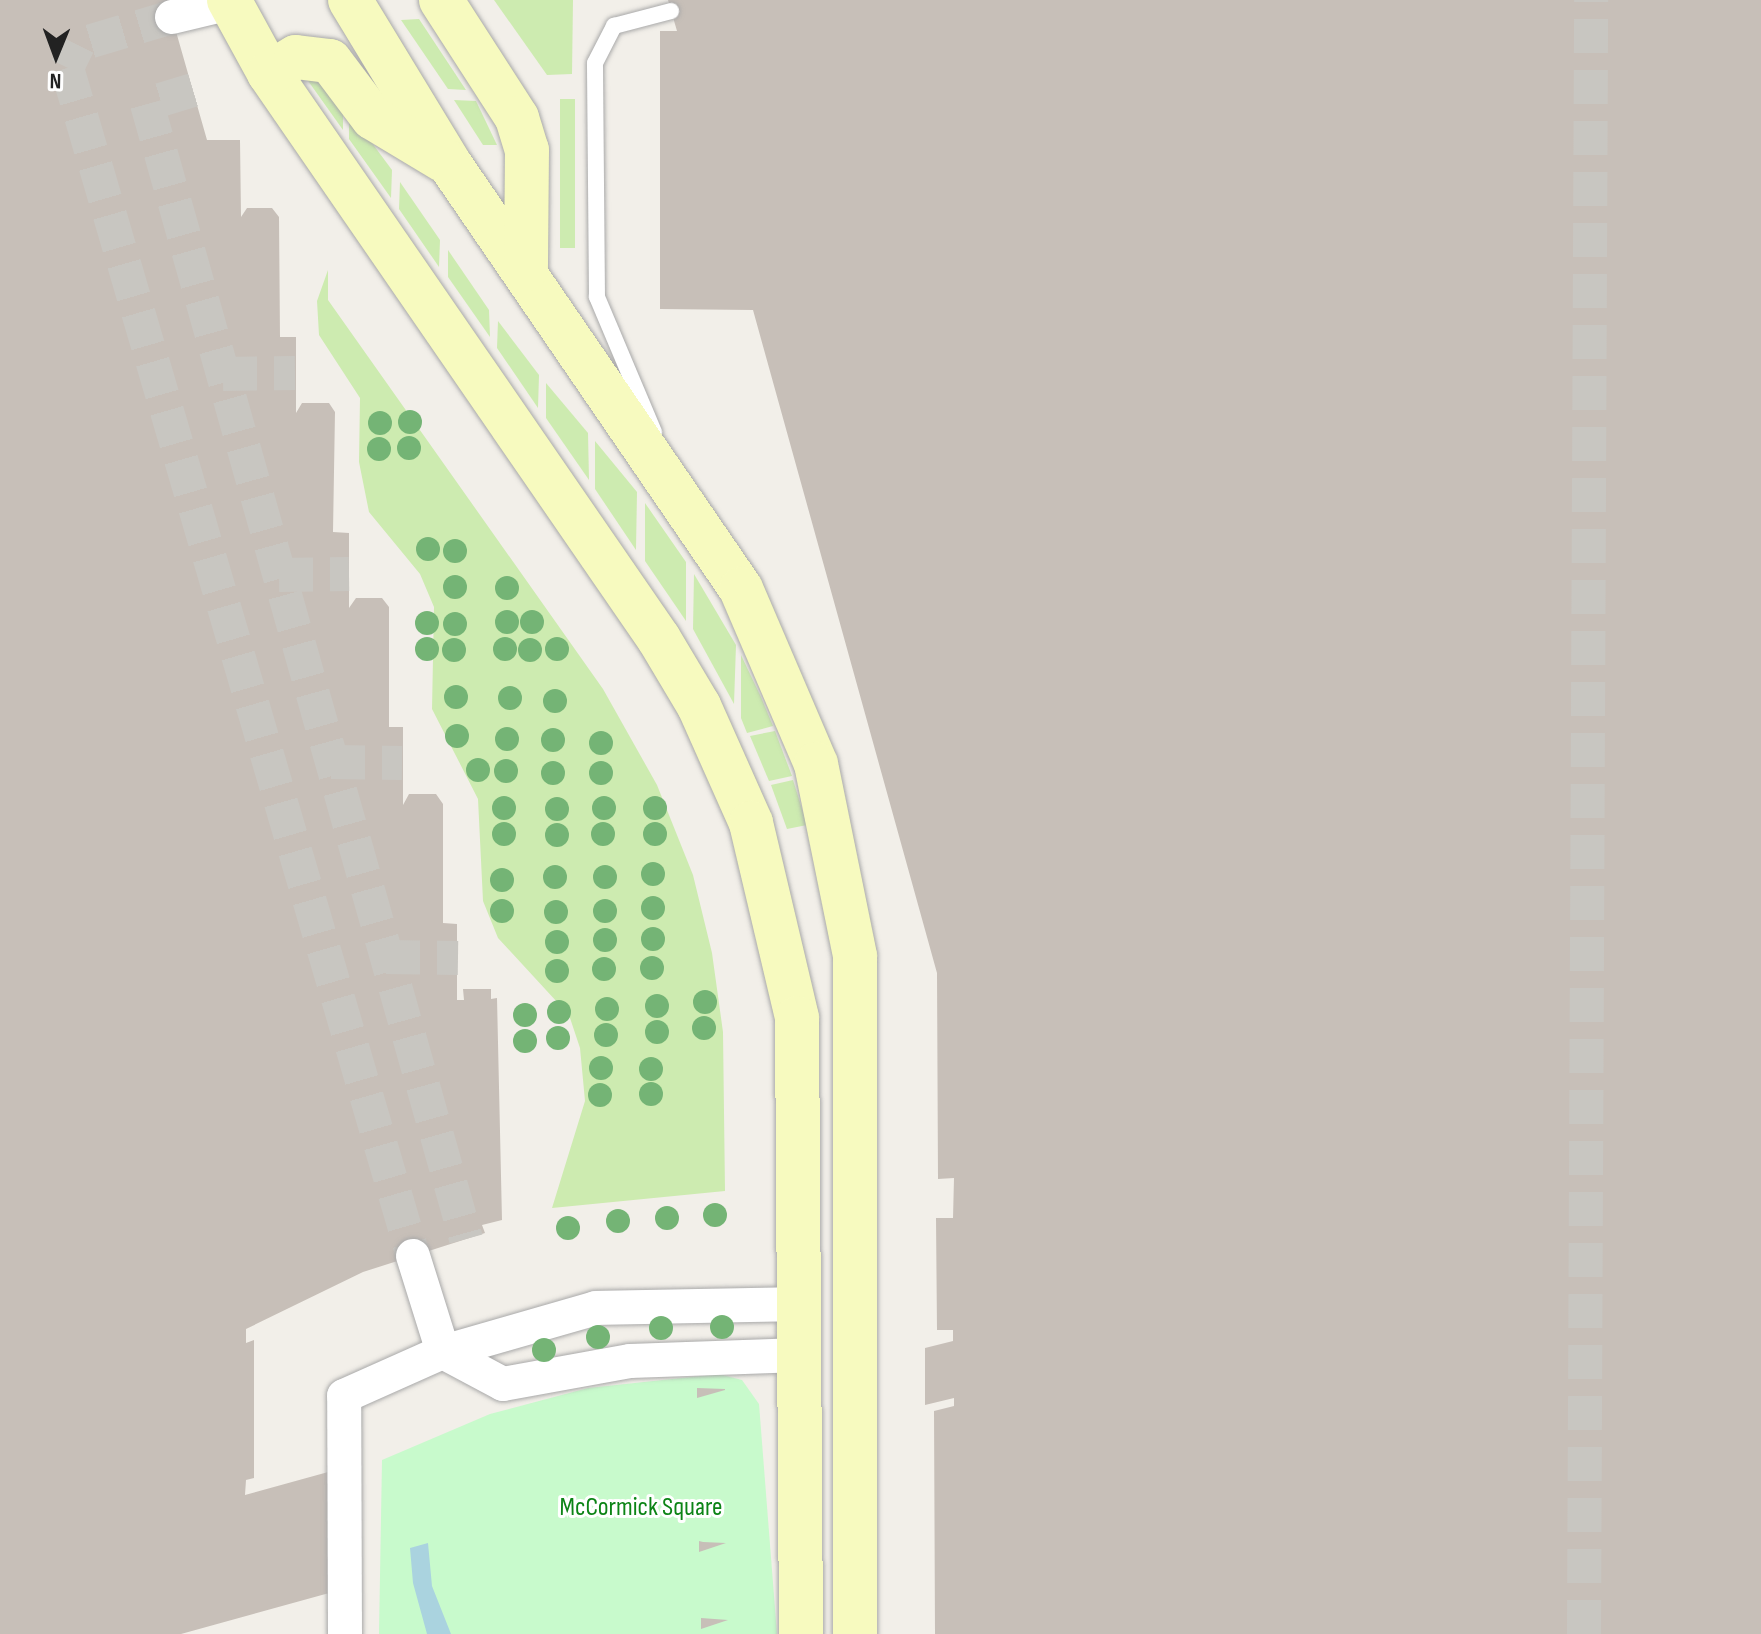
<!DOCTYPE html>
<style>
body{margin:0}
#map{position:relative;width:1761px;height:1634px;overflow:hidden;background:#f2efe9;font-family:"Sofia Sans Condensed",sans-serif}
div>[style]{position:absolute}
.grass>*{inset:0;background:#cdebb0;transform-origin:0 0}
.park>*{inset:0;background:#c8facc}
.water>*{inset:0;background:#aad3df}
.building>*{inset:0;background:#c7bfb8}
.street-tunnel>*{height:34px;margin-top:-17px;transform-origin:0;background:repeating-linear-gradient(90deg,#c8c6c1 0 34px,transparent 0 51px)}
.roads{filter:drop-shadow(0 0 2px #a9a9a9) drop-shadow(0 0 2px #a9a9a9)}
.lane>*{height:16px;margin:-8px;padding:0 8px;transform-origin:8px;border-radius:8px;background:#fff}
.street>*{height:34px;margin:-17px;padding:0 17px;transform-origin:17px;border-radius:17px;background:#fff}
.secondary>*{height:44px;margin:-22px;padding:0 22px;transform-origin:22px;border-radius:22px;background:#f7fabf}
.trees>*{width:24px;height:24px;margin:-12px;border-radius:50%;background:#74b475}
span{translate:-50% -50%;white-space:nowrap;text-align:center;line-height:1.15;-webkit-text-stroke:6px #fff;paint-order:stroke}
.park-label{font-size:26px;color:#0c8416}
.north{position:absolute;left:16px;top:16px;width:80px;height:80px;-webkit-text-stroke:6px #fff;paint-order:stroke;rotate:181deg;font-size:22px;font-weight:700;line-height:32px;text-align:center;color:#222}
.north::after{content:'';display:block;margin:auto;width:28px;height:36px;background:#222;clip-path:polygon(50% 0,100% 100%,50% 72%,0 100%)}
</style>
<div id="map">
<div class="grass">
<i style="clip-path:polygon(494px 0,573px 0,572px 74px,547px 75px)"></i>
<i style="clip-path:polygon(419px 19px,466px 90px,448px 89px,401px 20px)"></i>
<i style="clip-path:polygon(312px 74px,343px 104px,343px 130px,306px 78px)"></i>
<i style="left:575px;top:99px;width:149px;height:15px;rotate:90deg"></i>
<i style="clip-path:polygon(454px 100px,476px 101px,497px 145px,483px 145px)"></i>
<i style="clip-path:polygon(349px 112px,392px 170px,391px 198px,349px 139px)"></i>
<i style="clip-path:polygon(400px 182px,440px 240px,439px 267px,399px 209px)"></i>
<i style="clip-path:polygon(448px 250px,489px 310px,490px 337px,448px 277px)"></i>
<i style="clip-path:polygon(328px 270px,328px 300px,603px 689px,657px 785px,693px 875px,712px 953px,723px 1032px,725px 1191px,552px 1208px,585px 1101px,580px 1048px,569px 1015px,498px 938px,483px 901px,478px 799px,432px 709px,434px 607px,420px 574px,369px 512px,359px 462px,360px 398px,319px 335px,317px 301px)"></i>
<i style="clip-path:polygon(498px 321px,539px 375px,538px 408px,497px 348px)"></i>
<i style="clip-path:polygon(546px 383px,588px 433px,589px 480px,546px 418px)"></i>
<i style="clip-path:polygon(595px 441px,637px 492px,636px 550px,595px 489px)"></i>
<i style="clip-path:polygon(645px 503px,686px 562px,686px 621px,645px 561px)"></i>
<i style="clip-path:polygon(694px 574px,736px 645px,734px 704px,693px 629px)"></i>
<i style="clip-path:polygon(741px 655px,761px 697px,773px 726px,747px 733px,741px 718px)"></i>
<i style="clip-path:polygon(775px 731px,792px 776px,769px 781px,750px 736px)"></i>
<i style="clip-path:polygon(793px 780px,807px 825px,787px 829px,771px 785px)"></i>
</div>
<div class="park">
<i style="clip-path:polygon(719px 1374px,742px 1380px,759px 1404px,777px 1634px,379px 1634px,382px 1460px,490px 1414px,588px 1388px)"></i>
</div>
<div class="water">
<i style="clip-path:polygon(428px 1543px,432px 1586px,451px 1634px,427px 1634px,413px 1583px,410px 1548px)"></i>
</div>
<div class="building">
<i style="clip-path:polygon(0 0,167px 0,207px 140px,240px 140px,241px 217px,247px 208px,272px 208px,279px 217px,280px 337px,296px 337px,296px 413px,302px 403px,329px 403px,335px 412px,333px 532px,349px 533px,349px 608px,356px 598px,382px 598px,389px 607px,389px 727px,403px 727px,403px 805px,409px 794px,436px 794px,443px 804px,443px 923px,457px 924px,457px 1000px,464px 1000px,463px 989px,491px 989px,491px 999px,497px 998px,502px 1220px,482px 1225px,485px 1233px,363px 1272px,246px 1329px,246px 1343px,254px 1340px,254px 1478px,246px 1480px,245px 1495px,339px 1469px,340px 1590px,181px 1634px,0 1634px)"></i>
<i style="clip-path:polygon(668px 0,1761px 0,1761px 1634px,935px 1634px,934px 1411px,954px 1406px,954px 1398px,925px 1405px,925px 1348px,953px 1341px,953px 1330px,937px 1330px,936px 1218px,953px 1218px,954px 1178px,938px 1179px,937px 973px,753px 310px,660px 309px,660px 31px,677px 31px)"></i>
<i style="clip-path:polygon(697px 1388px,725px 1389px,725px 1390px,697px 1398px)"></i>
<i style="clip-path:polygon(699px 1541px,703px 1542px,726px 1543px,699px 1552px)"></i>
<i style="clip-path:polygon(701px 1618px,728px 1620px,701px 1629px)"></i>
</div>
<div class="street-tunnel">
<i style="left:172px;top:17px;width:98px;rotate:163.4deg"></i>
<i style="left:78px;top:45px;width:25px;rotate:116deg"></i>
<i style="left:67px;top:68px;width:1237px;rotate:73.76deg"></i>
<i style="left:193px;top:90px;width:48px;rotate:163.1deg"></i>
<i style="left:147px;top:104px;width:1179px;rotate:74.3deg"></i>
<i style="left:223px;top:374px;width:72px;rotate:-0.8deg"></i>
<i style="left:279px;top:575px;width:70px;rotate:-0.8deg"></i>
<i style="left:331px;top:762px;width:71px;rotate:0.8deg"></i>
<i style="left:386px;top:957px;width:72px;rotate:0.8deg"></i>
<i style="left:1584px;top:1634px;width:1634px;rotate:-89.75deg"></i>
</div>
<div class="roads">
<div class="lane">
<i style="left:654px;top:432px;width:147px;rotate:-112.9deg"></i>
<i style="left:597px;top:297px;width:234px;rotate:-90.5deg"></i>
<i style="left:595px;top:63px;width:42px;rotate:-62.8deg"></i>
<i style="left:614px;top:26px;width:59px;rotate:-14.7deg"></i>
</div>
<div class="street">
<i style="left:172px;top:17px;width:60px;rotate:-13.6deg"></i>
<i style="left:413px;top:1256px;width:101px;rotate:72.6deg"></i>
<i style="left:443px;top:1352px;width:68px;rotate:28.1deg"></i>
<i style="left:503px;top:1384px;width:129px;rotate:-10.3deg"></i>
<i style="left:630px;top:1361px;width:171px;rotate:-2deg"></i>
<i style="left:345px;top:1634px;width:238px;rotate:-90.2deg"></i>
<i style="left:344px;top:1396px;width:108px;rotate:-24deg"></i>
<i style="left:443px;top:1352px;width:159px;rotate:-16deg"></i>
<i style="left:596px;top:1308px;width:204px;rotate:-1.1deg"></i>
</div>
<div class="secondary">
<i style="left:229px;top:0;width:83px;rotate:61.3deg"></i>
<i style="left:269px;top:73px;width:687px;rotate:55.43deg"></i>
<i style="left:659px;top:639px;width:78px;rotate:59.2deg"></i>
<i style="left:699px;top:706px;width:128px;rotate:66deg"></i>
<i style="left:751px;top:823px;width:200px;rotate:76.7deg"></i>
<i style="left:797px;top:1018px;width:616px;rotate:89.63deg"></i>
<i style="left:350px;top:0;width:191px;rotate:58.7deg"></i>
<i style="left:449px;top:163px;width:516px;rotate:55.57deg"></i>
<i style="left:741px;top:589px;width:190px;rotate:66.8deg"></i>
<i style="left:816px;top:764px;width:196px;rotate:78.5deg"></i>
<i style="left:855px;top:956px;width:678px;rotate:90deg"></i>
<i style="left:441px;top:0;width:140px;rotate:57.2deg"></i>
<i style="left:517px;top:118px;width:34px;rotate:73deg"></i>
<i style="left:527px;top:150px;width:119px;rotate:90.5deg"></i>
<i style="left:269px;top:73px;width:31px;rotate:-31deg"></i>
<i style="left:296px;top:57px;width:34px;rotate:7deg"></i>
<i style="left:330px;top:61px;width:71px;rotate:53deg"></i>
<i style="left:373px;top:118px;width:82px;rotate:31deg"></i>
</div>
</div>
<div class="trees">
<i style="left:410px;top:422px"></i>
<i style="left:380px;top:423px"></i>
<i style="left:409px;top:448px"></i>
<i style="left:379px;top:449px"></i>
<i style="left:428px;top:549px"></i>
<i style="left:455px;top:551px"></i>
<i style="left:455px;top:587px"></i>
<i style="left:507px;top:588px"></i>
<i style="left:507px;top:622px"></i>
<i style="left:532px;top:622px"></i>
<i style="left:427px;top:623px"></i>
<i style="left:455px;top:624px"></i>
<i style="left:427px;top:649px"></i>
<i style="left:505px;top:649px"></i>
<i style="left:557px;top:649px"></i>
<i style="left:454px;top:650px"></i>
<i style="left:530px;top:650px"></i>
<i style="left:456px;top:697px"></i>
<i style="left:510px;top:698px"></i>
<i style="left:555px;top:701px"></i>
<i style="left:457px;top:736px"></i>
<i style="left:507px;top:739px"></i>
<i style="left:553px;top:740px"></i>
<i style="left:601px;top:743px"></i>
<i style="left:478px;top:770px"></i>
<i style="left:506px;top:771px"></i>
<i style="left:553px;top:773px"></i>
<i style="left:601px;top:773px"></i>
<i style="left:504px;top:808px"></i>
<i style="left:604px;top:808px"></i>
<i style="left:655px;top:808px"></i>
<i style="left:557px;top:809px"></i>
<i style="left:504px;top:834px"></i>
<i style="left:603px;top:834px"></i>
<i style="left:655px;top:834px"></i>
<i style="left:557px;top:835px"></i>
<i style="left:653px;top:874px"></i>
<i style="left:555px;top:877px"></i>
<i style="left:605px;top:877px"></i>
<i style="left:502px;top:880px"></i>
<i style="left:653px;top:908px"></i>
<i style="left:502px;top:911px"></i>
<i style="left:605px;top:911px"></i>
<i style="left:556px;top:912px"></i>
<i style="left:653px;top:939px"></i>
<i style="left:605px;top:940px"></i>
<i style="left:557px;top:942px"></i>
<i style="left:652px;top:968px"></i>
<i style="left:604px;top:969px"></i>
<i style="left:557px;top:971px"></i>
<i style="left:705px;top:1002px"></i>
<i style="left:657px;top:1006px"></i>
<i style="left:607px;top:1009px"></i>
<i style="left:559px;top:1012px"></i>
<i style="left:525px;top:1015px"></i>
<i style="left:704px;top:1028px"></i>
<i style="left:657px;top:1032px"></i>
<i style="left:606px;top:1035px"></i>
<i style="left:558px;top:1038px"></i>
<i style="left:525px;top:1041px"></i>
<i style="left:601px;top:1068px"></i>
<i style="left:651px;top:1069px"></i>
<i style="left:651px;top:1094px"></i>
<i style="left:600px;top:1095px"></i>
<i style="left:715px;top:1215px"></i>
<i style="left:667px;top:1218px"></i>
<i style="left:618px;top:1221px"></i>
<i style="left:568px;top:1228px"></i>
<i style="left:722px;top:1327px"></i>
<i style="left:661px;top:1328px"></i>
<i style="left:598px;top:1337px"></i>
<i style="left:544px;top:1350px"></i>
</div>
<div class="park-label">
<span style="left:641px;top:1508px">McCormick Square</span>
</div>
<div class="north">N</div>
</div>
